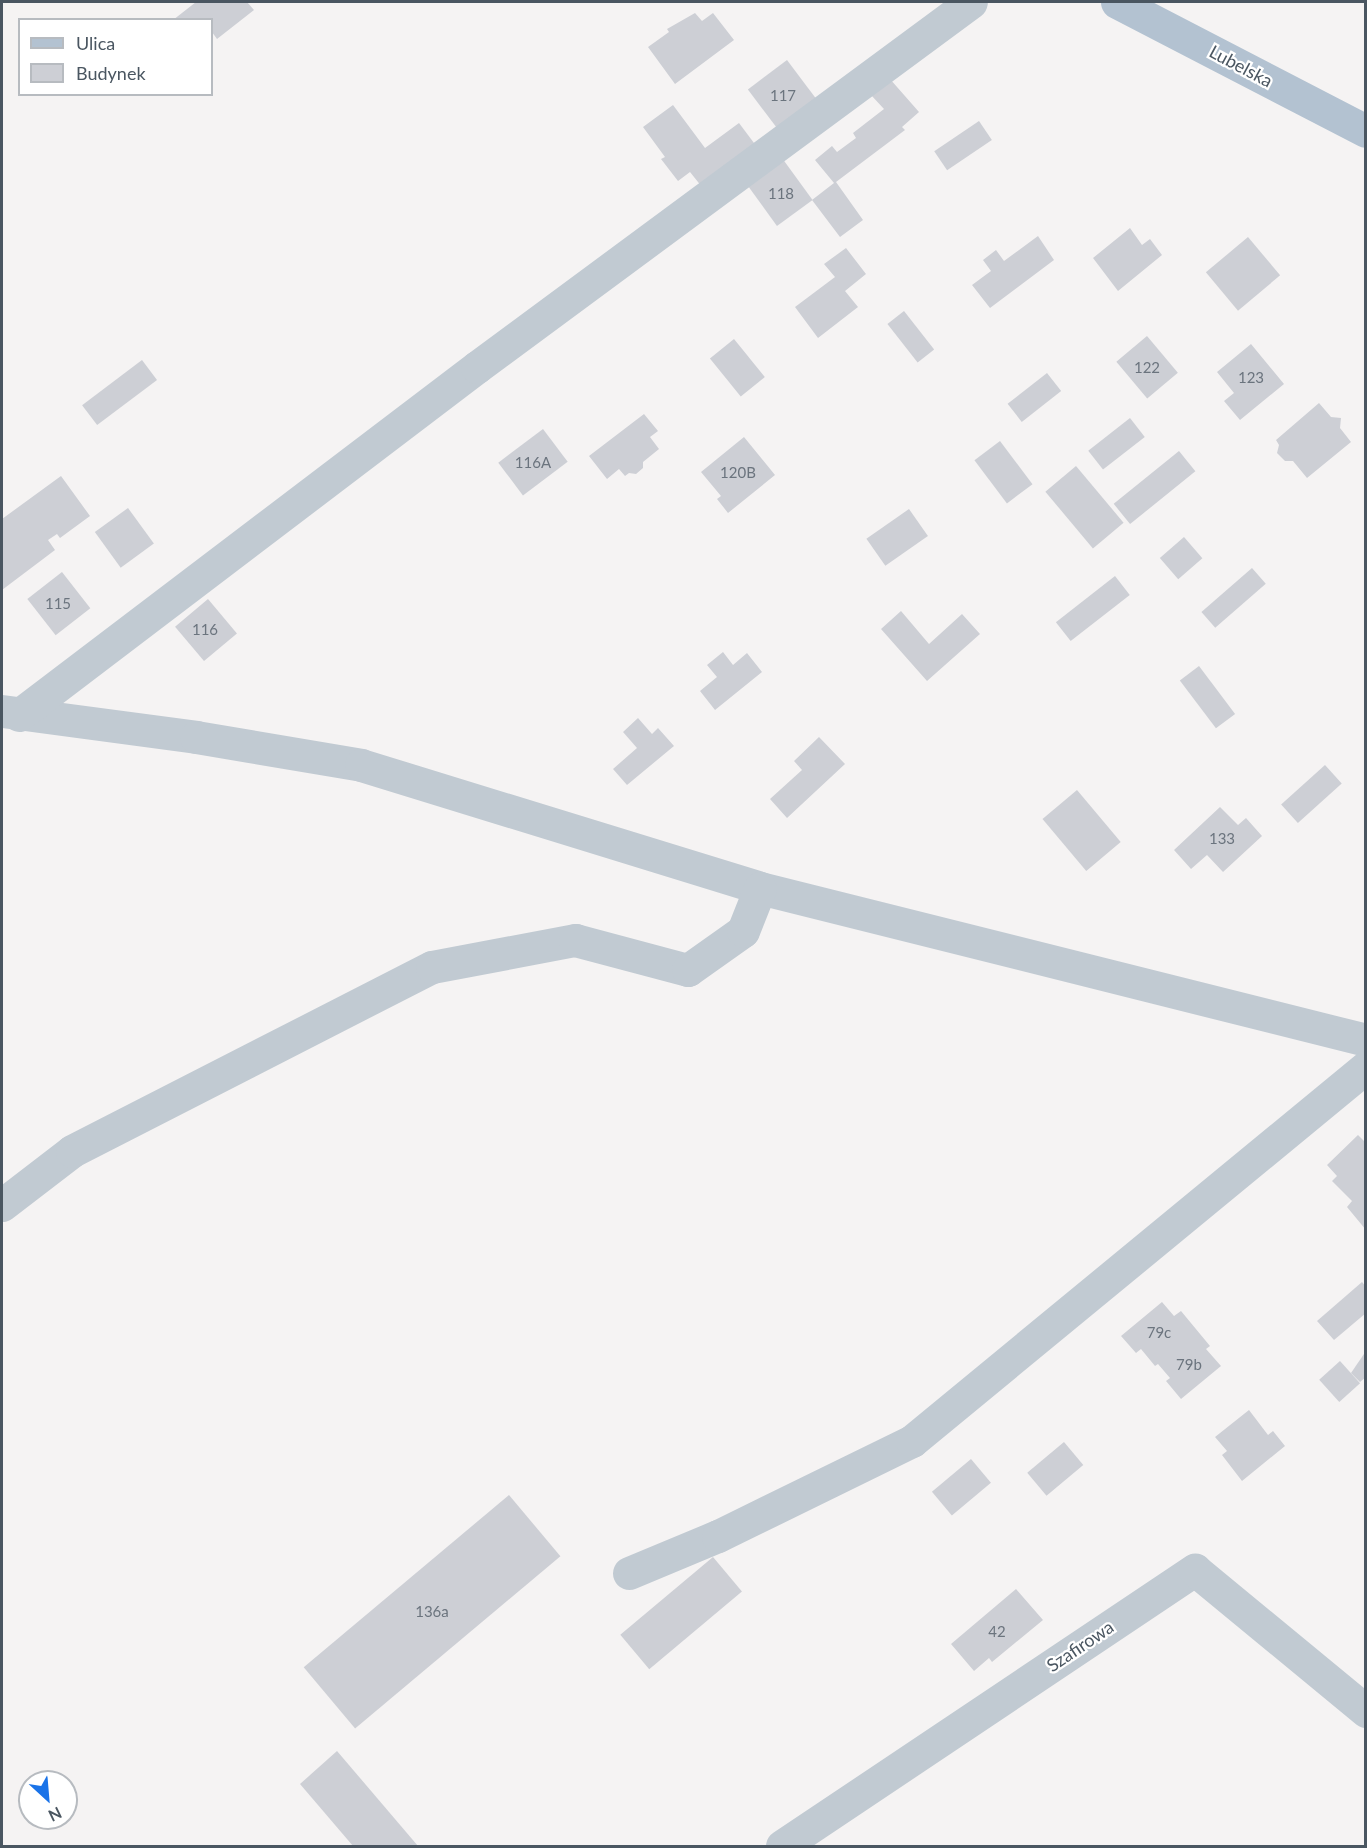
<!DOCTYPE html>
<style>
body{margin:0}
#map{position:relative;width:1367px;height:1848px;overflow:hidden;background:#f5f3f3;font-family:Lato,sans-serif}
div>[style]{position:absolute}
.building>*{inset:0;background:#cdcfd5;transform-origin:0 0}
.minor>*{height:33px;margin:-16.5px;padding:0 16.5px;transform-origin:16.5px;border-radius:16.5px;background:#c1cad2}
.major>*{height:33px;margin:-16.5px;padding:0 16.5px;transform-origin:16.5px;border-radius:16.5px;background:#b3c2d1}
span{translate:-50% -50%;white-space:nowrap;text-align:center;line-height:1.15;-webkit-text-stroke:4.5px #fff;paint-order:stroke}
.number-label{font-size:15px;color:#6b747e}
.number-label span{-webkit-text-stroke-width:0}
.street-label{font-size:18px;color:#4a5661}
.frame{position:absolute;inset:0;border:3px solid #4a5661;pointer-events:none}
.legend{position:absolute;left:18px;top:18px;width:195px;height:78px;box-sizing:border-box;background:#fff;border:2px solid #b7bbc0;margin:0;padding:8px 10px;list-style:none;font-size:18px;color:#4a5661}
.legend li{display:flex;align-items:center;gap:12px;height:30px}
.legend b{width:30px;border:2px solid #b7bbc0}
.north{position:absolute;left:18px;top:1770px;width:60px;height:60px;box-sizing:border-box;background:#fff;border:2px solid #b7bbc0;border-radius:50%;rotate:154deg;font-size:16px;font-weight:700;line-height:24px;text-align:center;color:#4a5661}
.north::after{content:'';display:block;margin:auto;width:21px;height:27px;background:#1a73e8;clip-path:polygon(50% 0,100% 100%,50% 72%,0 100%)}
</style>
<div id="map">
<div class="building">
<i style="clip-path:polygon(196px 2px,247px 2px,254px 10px,217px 39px,212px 32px,212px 20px,173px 20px)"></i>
<i style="clip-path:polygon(695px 13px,702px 21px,713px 13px,734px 40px,675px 84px,648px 47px,669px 32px,667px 29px)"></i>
<i style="left:787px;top:60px;width:54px;height:49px;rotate:53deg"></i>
<i style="clip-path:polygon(890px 79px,919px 112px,902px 127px,905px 130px,836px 182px,863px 220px,840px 237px,812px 200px,834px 183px,815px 160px,832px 146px,837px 152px,856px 138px,853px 133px,884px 109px,871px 95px)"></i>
<i style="clip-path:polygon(673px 105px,705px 148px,739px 123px,757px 147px,702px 187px,690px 172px,678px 181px,661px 159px,665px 157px,643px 127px)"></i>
<i style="left:979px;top:121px;width:23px;height:54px;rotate:56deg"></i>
<i style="left:782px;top:158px;width:52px;height:44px;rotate:54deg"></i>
<i style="clip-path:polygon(1130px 228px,1142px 245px,1150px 239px,1162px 255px,1118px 291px,1093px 258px)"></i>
<i style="clip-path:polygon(1038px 236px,1054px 260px,990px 308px,972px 285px,991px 271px,983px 260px,996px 250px,1004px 261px)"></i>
<i style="left:1248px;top:237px;width:50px;height:55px;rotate:50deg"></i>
<i style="clip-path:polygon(846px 248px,866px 274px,845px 291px,858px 307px,818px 338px,795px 307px,835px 277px,824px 264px)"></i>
<i style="left:904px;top:311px;width:49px;height:21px;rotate:52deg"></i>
<i style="left:1147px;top:336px;width:48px;height:40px;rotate:50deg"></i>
<i style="left:734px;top:339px;width:49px;height:31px;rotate:51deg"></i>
<i style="clip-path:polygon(1251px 344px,1284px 384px,1240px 420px,1224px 401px,1234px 393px,1217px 372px)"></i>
<i style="left:142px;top:360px;width:25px;height:75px;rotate:53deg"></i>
<i style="left:1047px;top:373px;width:23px;height:50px;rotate:52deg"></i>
<i style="clip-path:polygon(1319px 403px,1331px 417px,1341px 418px,1340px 428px,1351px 442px,1307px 478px,1293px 461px,1285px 461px,1277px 453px,1279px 445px,1276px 440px)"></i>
<i style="clip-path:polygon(644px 414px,658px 431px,650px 437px,659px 449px,643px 462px,643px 468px,636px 474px,629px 473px,625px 476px,619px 469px,607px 479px,589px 456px)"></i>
<i style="left:1130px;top:418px;width:24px;height:53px;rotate:52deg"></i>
<i style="left:543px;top:429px;width:41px;height:56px;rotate:53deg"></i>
<i style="clip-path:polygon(744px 437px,775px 475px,728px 513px,717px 499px,721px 496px,701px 472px)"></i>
<i style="left:1000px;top:441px;width:54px;height:32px;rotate:53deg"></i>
<i style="left:1179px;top:451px;width:26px;height:84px;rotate:51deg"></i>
<i style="left:1076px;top:466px;width:74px;height:40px;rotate:50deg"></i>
<i style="clip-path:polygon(61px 476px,90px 516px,60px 538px,57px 534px,48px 540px,55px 550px,2px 590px,2px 519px)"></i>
<i style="left:128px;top:508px;width:44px;height:41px;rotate:54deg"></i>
<i style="left:909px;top:509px;width:33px;height:52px;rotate:55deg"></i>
<i style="left:1184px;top:537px;width:28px;height:32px;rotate:49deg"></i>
<i style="left:1252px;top:568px;width:21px;height:67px;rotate:49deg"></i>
<i style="left:62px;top:572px;width:46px;height:44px;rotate:52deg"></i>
<i style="left:1115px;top:576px;width:24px;height:75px;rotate:52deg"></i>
<i style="left:208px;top:599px;width:45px;height:43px;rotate:50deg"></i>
<i style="clip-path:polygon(901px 611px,929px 644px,962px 614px,980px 634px,927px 681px,881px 629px)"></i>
<i style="clip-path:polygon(723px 652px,733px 665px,747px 653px,762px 672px,715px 710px,700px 691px,717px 677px,707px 665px)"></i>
<i style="left:1199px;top:666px;width:60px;height:24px;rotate:53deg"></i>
<i style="clip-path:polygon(638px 718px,652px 734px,658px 728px,674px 746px,627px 785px,613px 769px,637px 748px,623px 732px)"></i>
<i style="clip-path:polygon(819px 737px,845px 764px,787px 818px,770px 799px,802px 770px,794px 761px)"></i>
<i style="left:1325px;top:765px;width:25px;height:59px;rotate:48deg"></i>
<i style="left:1077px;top:790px;width:68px;height:45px;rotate:50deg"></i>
<i style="clip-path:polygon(1220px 807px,1238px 825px,1246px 818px,1262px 836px,1223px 872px,1207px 855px,1191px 869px,1174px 850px)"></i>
<i style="clip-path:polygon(1358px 1135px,1366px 1143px,1366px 1230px,1347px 1207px,1352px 1201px,1332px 1181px,1337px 1176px,1327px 1165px)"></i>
<i style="clip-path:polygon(1362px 1282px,1366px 1287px,1366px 1313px,1334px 1340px,1317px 1321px)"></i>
<i style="clip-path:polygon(1162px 1302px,1174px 1316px,1181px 1311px,1210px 1346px,1206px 1349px,1221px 1366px,1181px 1399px,1166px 1381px,1170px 1378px,1158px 1364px,1155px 1366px,1141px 1349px,1136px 1353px,1121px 1336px)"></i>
<i style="clip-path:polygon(1366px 1351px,1366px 1377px,1360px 1382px,1351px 1373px)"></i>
<i style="left:1340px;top:1361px;width:30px;height:28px;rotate:48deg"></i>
<i style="clip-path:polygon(1249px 1410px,1268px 1435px,1273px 1431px,1285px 1446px,1242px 1481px,1222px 1455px,1227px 1451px,1215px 1437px)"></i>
<i style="left:1064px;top:1442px;width:30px;height:48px;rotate:50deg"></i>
<i style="left:971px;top:1459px;width:31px;height:51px;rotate:50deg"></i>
<i style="left:509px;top:1495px;width:80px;height:268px;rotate:50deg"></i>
<i style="left:713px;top:1557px;width:45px;height:121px;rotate:50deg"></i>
<i style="clip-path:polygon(1016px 1589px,1043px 1620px,992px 1662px,989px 1658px,974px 1671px,951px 1644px)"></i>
<i style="clip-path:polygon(337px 1751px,418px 1846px,353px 1846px,300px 1784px)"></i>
</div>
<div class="minor">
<i style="left:2px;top:711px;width:196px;rotate:7.6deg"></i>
<i style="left:196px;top:737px;width:167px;rotate:9.6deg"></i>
<i style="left:361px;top:765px;width:418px;rotate:17.1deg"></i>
<i style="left:760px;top:888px;width:625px;rotate:14.08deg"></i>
<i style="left:19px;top:715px;width:575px;rotate:-37.23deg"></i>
<i style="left:477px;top:367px;width:614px;rotate:-36.46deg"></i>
<i style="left:2px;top:1205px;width:88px;rotate:-37.6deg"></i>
<i style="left:72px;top:1151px;width:404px;rotate:-27.1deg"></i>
<i style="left:432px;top:967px;width:146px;rotate:-10.7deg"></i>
<i style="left:575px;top:940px;width:117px;rotate:14.9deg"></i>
<i style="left:688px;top:970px;width:67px;rotate:-35.3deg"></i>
<i style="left:743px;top:931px;width:46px;rotate:-68.4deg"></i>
<i style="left:629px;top:1573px;width:96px;rotate:-22.6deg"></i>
<i style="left:718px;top:1536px;width:216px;rotate:-26.1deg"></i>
<i style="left:912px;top:1441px;width:588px;rotate:-39.48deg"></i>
<i style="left:782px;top:1846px;width:497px;rotate:-33.8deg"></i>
<i style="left:1195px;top:1570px;width:222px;rotate:39.5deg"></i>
</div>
<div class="major">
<i style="left:1117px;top:2px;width:280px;rotate:27.4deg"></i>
</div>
<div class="number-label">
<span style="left:783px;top:96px">117</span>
<span style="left:781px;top:194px">118</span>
<span style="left:1147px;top:368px">122</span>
<span style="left:1251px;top:378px">123</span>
<span style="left:533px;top:463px">116A</span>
<span style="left:738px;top:473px">120B</span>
<span style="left:58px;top:604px">115</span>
<span style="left:205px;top:630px">116</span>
<span style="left:1222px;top:839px">133</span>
<span style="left:1159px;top:1333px">79c</span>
<span style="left:1189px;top:1365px">79b</span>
<span style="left:432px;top:1612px">136a</span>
<span style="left:997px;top:1632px">42</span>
</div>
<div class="street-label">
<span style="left:1241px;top:66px;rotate:28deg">Lubelska</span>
<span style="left:1080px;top:1646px;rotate:-34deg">Szafirowa</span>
</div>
<div class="frame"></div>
<ul class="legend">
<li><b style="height:8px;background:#b3c2d1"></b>Ulica</li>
<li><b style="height:16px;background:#cdcfd5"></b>Budynek</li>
</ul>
<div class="north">N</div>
</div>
